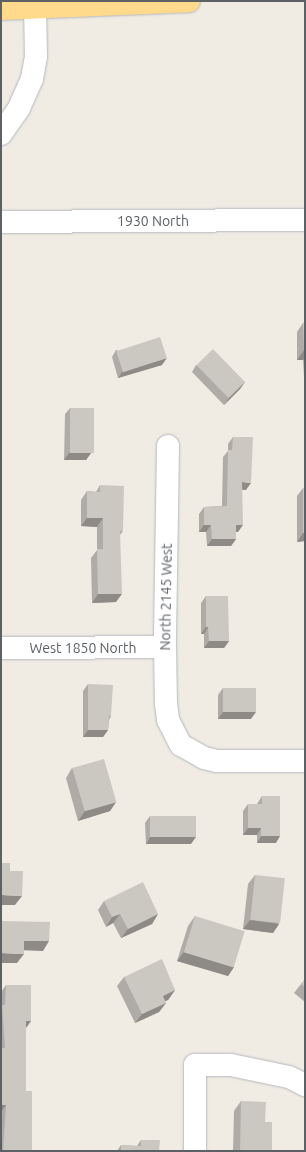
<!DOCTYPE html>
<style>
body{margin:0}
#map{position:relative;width:306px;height:1152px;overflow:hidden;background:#f0ece4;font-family:Ubuntu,sans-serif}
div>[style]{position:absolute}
.roads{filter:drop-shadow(0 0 1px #b5b8bc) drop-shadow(0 0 1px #b5b8bc)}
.minor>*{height:22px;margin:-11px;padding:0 11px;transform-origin:11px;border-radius:11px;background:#fff}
.highway>*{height:22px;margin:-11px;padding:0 11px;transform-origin:11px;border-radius:11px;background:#ffd98c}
.wall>*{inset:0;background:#afaba6}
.shaded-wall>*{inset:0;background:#8e8b87}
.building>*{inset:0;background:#cbc7c1;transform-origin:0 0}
span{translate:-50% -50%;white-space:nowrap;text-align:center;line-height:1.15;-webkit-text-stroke:3px #fff;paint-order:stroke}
.street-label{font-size:14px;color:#5c6166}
.frame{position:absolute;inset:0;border:2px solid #5c6166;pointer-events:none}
</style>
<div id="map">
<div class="roads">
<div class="minor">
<i style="left:1px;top:134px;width:32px;rotate:-55deg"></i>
<i style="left:19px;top:108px;width:32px;rotate:-66deg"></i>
<i style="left:32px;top:79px;width:22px;rotate:-80deg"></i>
<i style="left:36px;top:57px;width:50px;rotate:-91.1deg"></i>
<i style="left:1px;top:222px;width:304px;rotate:-0.4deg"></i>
<i style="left:168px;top:446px;width:201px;rotate:90.9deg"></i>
<i style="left:165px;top:647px;width:56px;rotate:89deg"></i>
<i style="left:166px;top:703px;width:17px;rotate:83deg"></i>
<i style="left:168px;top:720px;width:28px;rotate:63deg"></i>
<i style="left:181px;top:745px;width:26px;rotate:29deg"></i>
<i style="left:204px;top:758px;width:13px;rotate:13deg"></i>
<i style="left:217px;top:761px;width:88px"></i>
<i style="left:1px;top:648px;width:164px;rotate:-0.3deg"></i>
<i style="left:195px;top:1151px;width:86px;rotate:-90deg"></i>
<i style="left:195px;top:1065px;width:36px"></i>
<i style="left:231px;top:1065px;width:59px;rotate:11.7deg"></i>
<i style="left:289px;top:1077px;width:18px;rotate:27deg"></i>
</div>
<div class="highway">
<i style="left:1px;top:9px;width:188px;rotate:-2.4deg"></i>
</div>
</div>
<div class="wall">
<i style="clip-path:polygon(305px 322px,305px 377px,304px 377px,303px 360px,297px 360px,297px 332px,303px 323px)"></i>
<i style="clip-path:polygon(116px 350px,162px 365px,118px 378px,112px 357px)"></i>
<i style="clip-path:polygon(196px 365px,245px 382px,240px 389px,224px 405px,192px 372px)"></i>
<i style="clip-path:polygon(70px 408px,91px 453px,86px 460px,64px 460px,65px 414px)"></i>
<i style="clip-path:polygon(233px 437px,246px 490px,242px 490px,238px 532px,236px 532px,236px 539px,231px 546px,207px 546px,206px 532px,199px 532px,199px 514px,204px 507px,222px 506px,223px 457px,228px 451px,228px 444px)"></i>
<i style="clip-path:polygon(100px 485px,123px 531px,120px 535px,116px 602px,92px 603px,91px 558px,97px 550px,97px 527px,81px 526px,81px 500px,87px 491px,96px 492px)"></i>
<i style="clip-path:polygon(303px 488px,305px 541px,297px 542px,297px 496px)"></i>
<i style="clip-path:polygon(206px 596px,229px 641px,224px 648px,204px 648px,204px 634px,201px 634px,201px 603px)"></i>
<i style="clip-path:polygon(88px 684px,111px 716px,109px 720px,108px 730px,103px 737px,83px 737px,83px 691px)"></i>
<i style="clip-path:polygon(223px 688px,251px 719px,218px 719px,218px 695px)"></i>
<i style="clip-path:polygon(72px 768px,116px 802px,110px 811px,78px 821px,66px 778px)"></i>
<i style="clip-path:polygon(262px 796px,276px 843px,257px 843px,257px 835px,243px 835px,243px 811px,248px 804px,257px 804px)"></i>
<i style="clip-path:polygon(150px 816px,191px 844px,146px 844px,145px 823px)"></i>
<i style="clip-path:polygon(255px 875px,279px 924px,273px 933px,243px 929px,248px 884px)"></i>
<i style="clip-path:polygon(104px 901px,158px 914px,152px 924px,121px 938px,113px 923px,106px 927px,98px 910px)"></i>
<i style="clip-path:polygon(195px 916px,234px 967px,228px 976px,177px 961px,188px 926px)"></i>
<i style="clip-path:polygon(124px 977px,175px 990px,168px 1000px,165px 1001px,166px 1003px,159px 1012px,135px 1023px,117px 986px)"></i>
<i style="clip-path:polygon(305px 979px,305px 1002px,294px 993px)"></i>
<i style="clip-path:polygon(6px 985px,31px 1021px,26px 1028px,26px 1091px,32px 1151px,1px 1151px,1px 992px)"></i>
<i style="clip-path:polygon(241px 1101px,265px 1122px,272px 1151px,233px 1151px,234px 1111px)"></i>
<i style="clip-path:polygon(141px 1140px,159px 1151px,117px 1151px,121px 1145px,137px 1146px)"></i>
</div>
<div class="shaded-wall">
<i style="clip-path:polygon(304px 350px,305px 350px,305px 358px,303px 360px,297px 360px)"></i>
<i style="clip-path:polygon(167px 358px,162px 365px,118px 378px,123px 371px)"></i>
<i style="clip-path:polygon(245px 382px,240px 389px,224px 405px,229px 398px)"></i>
<i style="clip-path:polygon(69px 453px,91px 453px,86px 460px,64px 460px)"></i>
<i style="clip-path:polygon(242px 482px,251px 483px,246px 490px,237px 489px)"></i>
<i style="clip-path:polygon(87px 518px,103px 518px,97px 527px,81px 526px)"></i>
<i style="clip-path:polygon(204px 525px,211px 525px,206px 532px,199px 532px)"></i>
<i style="clip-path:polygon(236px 525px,243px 525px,238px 532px,231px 532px)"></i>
<i style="clip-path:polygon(303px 533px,305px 533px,305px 541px,297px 542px)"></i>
<i style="clip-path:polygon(212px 539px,236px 539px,231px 546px,207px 546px)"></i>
<i style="clip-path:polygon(98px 594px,122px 594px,116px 602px,92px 603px)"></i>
<i style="clip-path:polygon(206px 627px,208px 627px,204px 634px,201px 634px)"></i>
<i style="clip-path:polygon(209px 641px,229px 641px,224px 648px,204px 648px)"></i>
<i style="clip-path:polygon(223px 712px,256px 712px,251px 719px,218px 719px)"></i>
<i style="clip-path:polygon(88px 730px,108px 730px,103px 737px,83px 737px)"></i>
<i style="clip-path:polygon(116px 802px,110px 811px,78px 821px,85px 811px)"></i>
<i style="clip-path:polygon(248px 828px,261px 828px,257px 835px,243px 835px)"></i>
<i style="clip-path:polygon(261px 836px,280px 836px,276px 843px,257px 843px)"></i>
<i style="clip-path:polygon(150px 837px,196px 837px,191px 844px,146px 844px)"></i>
<i style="clip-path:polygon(2px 895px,22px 896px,15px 905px,1px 905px)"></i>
<i style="clip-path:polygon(120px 914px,113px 923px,106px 927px,112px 917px)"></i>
<i style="clip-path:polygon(158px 914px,152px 924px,121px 938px,128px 929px)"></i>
<i style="clip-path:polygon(250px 920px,279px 924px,273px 933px,243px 929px)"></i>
<i style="clip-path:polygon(24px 941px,49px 941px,43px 951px,17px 950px)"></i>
<i style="clip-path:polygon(184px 952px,234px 967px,228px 976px,177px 961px)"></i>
<i style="clip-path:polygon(1px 953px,24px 954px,17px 963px,1px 963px)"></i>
<i style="clip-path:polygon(175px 990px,168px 1000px,156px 1005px,163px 996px)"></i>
<i style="clip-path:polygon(166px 1003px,159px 1012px,135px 1023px,142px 1014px)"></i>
<i style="clip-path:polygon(26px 1021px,31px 1021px,26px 1028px)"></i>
<i style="clip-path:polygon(1px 1105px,6px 1105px,1px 1112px)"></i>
</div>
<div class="building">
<i style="clip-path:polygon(305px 322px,305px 350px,304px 350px,303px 323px)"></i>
<i style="left:160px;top:337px;width:22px;height:46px;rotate:72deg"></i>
<i style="left:213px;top:349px;width:46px;height:23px;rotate:46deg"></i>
<i style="left:70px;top:408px;width:24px;height:45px"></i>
<i style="clip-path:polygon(233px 437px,253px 437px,251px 483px,242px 482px,243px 525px,236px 525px,236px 539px,212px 539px,211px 525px,204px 525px,204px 507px,227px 506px,228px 450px,232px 450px)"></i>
<i style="clip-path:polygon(100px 485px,124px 486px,123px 531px,120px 531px,122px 594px,98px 594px,97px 549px,103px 549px,103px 518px,87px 518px,87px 491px,100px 492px)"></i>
<i style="left:303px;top:488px;width:2px;height:45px"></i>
<i style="clip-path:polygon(206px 596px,228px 596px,229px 641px,209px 641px,208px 627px,206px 627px)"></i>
<i style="clip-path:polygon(88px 684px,113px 685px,111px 716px,109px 716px,108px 730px,88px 730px)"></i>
<i style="left:223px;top:688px;width:33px;height:24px"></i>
<i style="left:104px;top:759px;width:45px;height:33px;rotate:74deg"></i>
<i style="clip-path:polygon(262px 796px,280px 796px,280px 836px,261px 836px,261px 828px,248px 828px,248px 804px,262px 804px)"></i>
<i style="left:150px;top:816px;width:46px;height:21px"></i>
<i style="clip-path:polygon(1px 863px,10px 863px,10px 871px,23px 871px,22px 896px,2px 895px,2px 908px,1px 908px)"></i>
<i style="left:255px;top:875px;width:30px;height:45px;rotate:6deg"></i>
<i style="clip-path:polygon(143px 882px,158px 914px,128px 929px,120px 914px,112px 917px,104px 901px)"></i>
<i style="left:195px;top:916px;width:52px;height:38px;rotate:17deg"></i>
<i style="clip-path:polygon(1px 921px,50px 922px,49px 941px,24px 941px,24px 954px,1px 953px,2px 939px,1px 939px)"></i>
<i style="clip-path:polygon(162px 959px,175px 990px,163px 996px,166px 1003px,142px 1014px,124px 977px)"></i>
<i style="clip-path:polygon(305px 979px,305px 987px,301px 984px)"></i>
<i style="clip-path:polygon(6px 985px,31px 985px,31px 1021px,26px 1021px,26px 1091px,32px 1091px,32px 1151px,3px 1151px,6px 1105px,1px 1105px,2px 1048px,5px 1048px,2px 1005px,5px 1005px)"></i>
<i style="clip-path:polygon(241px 1101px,266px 1102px,265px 1122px,272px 1122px,272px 1151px,240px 1151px)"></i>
<i style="clip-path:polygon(141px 1140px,160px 1140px,159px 1151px,121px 1151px,121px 1145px,141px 1146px)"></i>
</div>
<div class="street-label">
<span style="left:153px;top:221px">1930 North</span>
<span style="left:166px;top:597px;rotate:-89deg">North 2145 West</span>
<span style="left:83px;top:648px">West 1850 North</span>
</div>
<div class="frame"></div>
</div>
